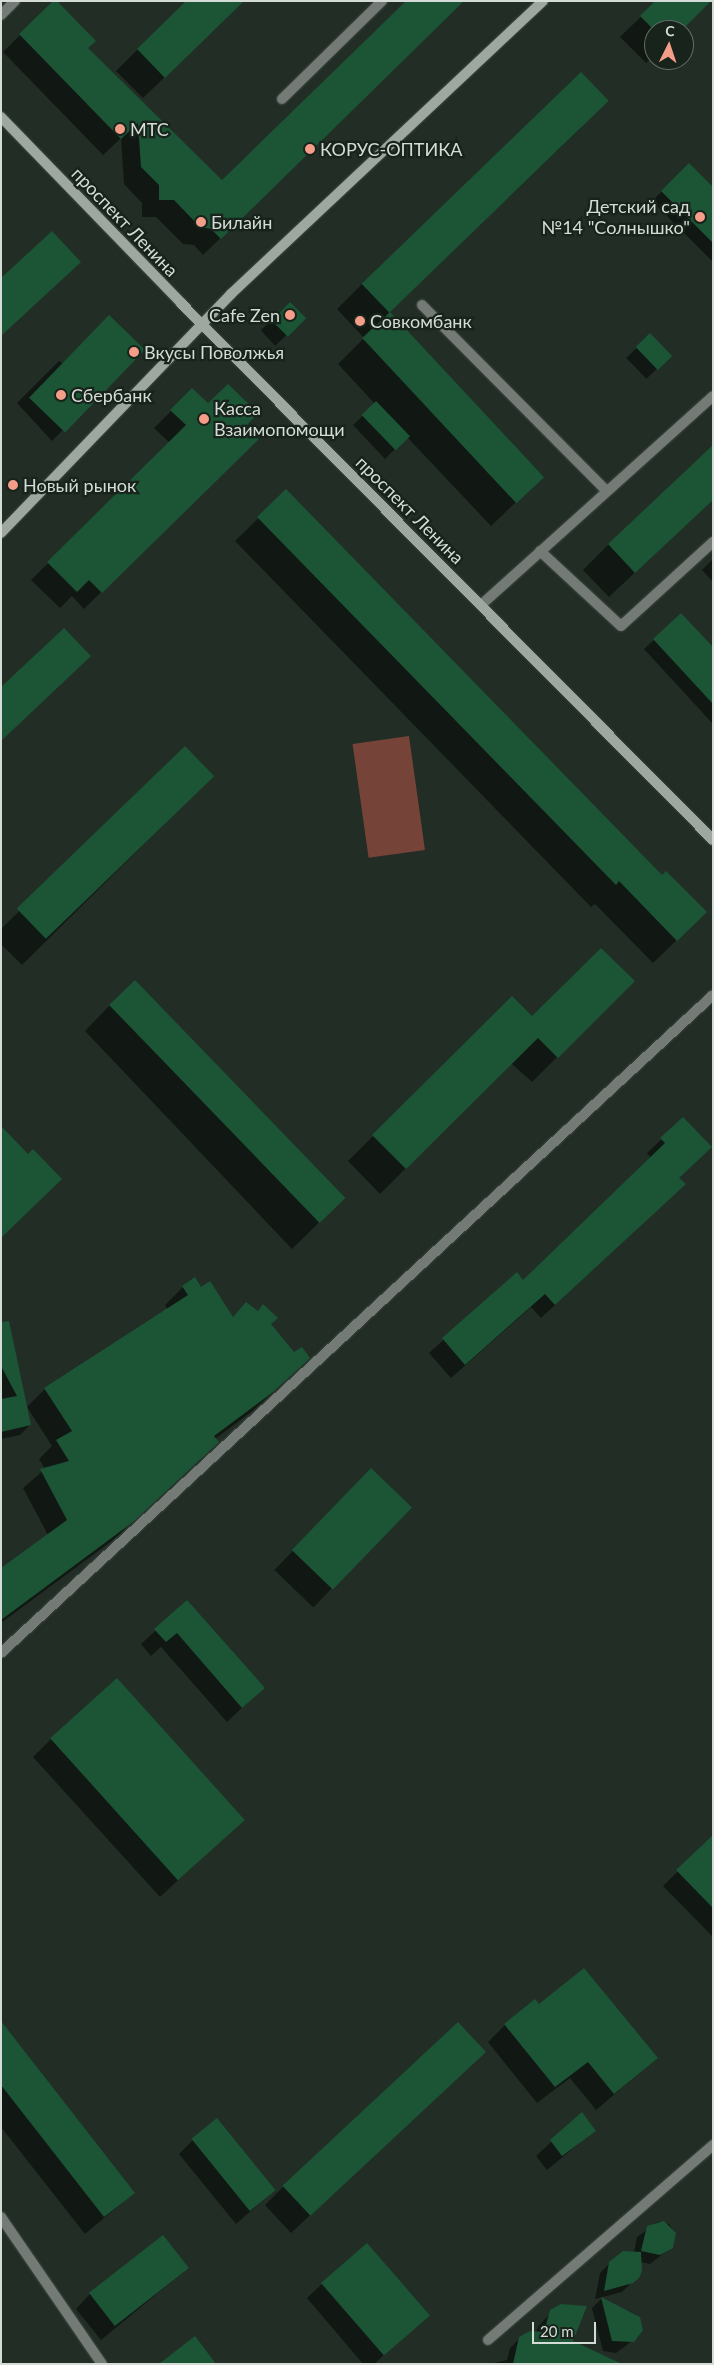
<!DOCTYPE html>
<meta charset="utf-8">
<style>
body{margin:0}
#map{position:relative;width:714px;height:2365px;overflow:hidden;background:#212d25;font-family:Lato,sans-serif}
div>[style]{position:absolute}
.green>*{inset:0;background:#764338;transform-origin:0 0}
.shadow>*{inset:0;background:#0007;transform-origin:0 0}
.building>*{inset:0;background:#1b5536;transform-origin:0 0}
.roads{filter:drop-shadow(0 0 1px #3e4941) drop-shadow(0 0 1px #3e4941)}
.lane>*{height:10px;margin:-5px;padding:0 5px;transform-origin:5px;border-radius:5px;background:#747a76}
.street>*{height:10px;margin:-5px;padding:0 5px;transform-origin:5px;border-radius:5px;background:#747a76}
.secondary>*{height:10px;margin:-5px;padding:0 5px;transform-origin:5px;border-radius:5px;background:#9ea8a1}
.dots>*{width:14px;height:14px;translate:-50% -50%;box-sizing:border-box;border:2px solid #17231b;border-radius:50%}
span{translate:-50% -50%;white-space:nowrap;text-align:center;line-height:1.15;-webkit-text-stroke:4.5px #17231b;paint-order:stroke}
.poi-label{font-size:18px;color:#d5dcd7}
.left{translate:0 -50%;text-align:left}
.right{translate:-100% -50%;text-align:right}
.street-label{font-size:18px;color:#d5dcd7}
.frame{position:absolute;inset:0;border:2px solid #d5dcd7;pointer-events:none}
.north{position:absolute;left:644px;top:20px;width:50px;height:50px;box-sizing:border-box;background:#17231b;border:1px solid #636d66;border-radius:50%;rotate:4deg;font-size:14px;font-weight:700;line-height:20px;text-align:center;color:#d5dcd7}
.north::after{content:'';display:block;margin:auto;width:18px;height:22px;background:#f49e8a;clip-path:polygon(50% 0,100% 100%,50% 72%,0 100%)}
.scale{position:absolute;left:532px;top:2322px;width:64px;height:22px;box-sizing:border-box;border:2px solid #d5dcd7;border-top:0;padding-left:6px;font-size:15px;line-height:18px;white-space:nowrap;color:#d5dcd7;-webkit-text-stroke:4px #17231b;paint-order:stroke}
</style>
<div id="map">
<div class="green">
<i style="left:409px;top:736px;width:115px;height:57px;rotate:82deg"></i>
</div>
<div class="shadow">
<i style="clip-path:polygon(243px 1px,143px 98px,116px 71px,138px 49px)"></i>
<i style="clip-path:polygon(463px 1px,203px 255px,194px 245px,183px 244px,156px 217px,142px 217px,142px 203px,124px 184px,121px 138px,103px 155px,3px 52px,20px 35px,86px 49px,222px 182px)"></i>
<i style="clip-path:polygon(657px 1px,681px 30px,654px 30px,654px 56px,646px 63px,620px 37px)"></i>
<i style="clip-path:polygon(582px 127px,388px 313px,543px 476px,491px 526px,407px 437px,385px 459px,353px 425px,375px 404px,338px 364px,364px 338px,337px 309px,362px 284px)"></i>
<i style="clip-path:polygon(689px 165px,713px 188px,713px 262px,652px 201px)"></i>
<i style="left:290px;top:303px;width:21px;height:40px;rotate:47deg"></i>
<i style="left:650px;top:335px;width:29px;height:33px;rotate:46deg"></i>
<i style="clip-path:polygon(143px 350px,52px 441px,17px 403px,59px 361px,62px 363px)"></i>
<i style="clip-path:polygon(192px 390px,208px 405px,244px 426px,240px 455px,84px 609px,72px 596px,60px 608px,31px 580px,170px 443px,154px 428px)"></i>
<i style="clip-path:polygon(286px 491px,682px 935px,653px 963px,595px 904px,591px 907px,235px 541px)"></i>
<i style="clip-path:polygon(713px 499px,609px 597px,583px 570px,609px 544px)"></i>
<i style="clip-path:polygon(713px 559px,713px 582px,702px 570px)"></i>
<i style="clip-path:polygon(654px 640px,713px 649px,713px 724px,644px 649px)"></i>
<i style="clip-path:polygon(185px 748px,213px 776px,22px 965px,1px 944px,1px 929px)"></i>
<i style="clip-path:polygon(633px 981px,532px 1082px,511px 1063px,380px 1194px,348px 1161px,512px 998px,532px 1018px)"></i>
<i style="clip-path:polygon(110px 1005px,342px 1200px,292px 1249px,85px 1031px)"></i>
<i style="clip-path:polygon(683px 1119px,678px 1178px,670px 1198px,541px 1318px,531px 1307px,451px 1378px,429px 1353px,517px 1274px,523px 1282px,651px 1158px,647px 1153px)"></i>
<i style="clip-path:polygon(183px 1287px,201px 1288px,232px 1318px,246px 1303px,270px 1324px,290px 1376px,254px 1410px,215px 1439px,200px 1460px,113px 1540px,1px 1623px,1px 1569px,48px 1535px,23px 1488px,45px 1469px,39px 1459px,52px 1446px,27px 1407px,45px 1389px,168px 1310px,165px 1305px)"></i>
<i style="clip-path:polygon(1px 1357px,30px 1425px,20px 1435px,1px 1439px)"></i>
<i style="left:371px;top:1470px;width:54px;height:139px;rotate:44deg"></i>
<i style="clip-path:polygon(187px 1602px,263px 1688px,227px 1722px,161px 1647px,151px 1656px,141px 1644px)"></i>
<i style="clip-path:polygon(51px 1739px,244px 1819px,160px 1897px,33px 1757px)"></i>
<i style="clip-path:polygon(713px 1837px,713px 1937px,663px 1886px)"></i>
<i style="clip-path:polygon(539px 2006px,657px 2058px,596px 2110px,570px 2078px,537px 2103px,488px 2042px,505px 2025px)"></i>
<i style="clip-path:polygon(1px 2023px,134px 2193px,85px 2234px,1px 2127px)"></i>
<i style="clip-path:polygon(465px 2070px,291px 2233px,265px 2205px,284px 2186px)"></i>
<i style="clip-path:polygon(582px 2114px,594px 2131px,547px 2170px,536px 2156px)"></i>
<i style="clip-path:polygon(193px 2140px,275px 2190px,236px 2224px,179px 2154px)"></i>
<i style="clip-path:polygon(658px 2222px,669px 2224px,675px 2233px,672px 2247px,650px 2264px,641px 2262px,632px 2282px,622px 2292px,595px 2299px,600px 2273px,610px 2263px,634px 2253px,637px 2237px)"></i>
<i style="clip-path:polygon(188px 2268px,101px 2340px,76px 2309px,90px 2294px)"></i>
<i style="clip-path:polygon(322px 2284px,428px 2316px,374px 2364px,363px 2364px,307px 2298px)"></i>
<i style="clip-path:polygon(601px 2299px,635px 2314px,641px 2323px,639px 2336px,616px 2353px,603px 2351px,592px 2308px)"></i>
<i style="clip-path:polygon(556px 2307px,571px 2342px,598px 2364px,490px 2364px,507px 2360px,510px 2348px,520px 2338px,536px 2333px,538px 2327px)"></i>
</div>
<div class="building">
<i style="clip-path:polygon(53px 1px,57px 1px,96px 41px,88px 48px,222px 180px,406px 1px,464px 1px,221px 239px,211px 229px,200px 227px,174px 200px,159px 200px,159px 185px,141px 167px,138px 123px,121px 139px,19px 34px)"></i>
<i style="clip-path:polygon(186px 1px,244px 1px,165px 78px,137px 49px)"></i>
<i style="clip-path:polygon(655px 1px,711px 1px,682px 30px,654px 30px,640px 16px)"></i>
<i style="left:581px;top:72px;width:40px;height:305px;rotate:46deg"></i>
<i style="clip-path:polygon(689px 163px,713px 187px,713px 243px,661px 191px)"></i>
<i style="clip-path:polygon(52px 231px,81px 262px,1px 336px,1px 278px)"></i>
<i style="left:290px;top:302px;width:23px;height:26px;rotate:45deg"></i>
<i style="left:390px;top:312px;width:226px;height:38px;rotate:47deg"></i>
<i style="left:109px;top:315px;width:50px;height:115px;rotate:44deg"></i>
<i style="left:650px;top:333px;width:32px;height:20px;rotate:46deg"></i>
<i style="clip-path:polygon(228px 384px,258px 413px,246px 426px,259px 439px,102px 593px,89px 580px,77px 592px,47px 562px,186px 425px,170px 410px,192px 388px,208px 403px)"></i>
<i style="left:376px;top:401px;width:49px;height:20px;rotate:46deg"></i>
<i style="clip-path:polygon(713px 445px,713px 500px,635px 573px,608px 544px)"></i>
<i style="clip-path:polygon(286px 489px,662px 875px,666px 871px,707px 912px,677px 941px,619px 881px,616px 885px,257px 517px)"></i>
<i style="clip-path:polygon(681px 613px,713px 647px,713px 704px,653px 639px)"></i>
<i style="clip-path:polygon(64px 628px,91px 656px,1px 741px,1px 687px)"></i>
<i style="left:185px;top:746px;width:42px;height:234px;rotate:46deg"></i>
<i style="clip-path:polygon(601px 948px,635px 981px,558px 1058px,538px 1038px,406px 1169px,372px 1135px,512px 996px,532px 1016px)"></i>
<i style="left:135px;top:980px;width:303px;height:36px;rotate:46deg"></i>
<i style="clip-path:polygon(683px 1117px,712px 1147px,679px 1178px,686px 1184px,555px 1305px,545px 1294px,465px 1365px,442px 1338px,517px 1272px,523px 1280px,665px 1143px,660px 1138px)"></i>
<i style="clip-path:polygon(1px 1126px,28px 1154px,33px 1149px,62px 1179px,1px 1238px)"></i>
<i style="clip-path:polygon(195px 1277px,201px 1287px,210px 1281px,233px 1317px,246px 1302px,258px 1311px,263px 1304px,278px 1318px,271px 1324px,294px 1352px,302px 1347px,310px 1358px,273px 1392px,214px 1436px,219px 1442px,133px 1522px,1px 1620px,1px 1568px,67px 1520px,40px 1469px,69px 1461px,56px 1440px,72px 1431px,44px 1388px,188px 1295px,182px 1286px)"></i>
<i style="clip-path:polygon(9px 1321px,31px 1425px,1px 1432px,1px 1399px,17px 1396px,1px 1366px,1px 1322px)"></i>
<i style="left:371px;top:1468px;width:57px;height:114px;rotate:44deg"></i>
<i style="clip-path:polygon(187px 1600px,265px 1688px,242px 1708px,177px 1633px,166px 1642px,154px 1629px)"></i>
<i style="left:117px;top:1678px;width:191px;height:90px;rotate:48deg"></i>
<i style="clip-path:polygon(713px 1835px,713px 1908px,676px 1870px)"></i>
<i style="clip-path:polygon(584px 1968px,658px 2058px,614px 2094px,588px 2062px,555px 2087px,504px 2024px,535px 1999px,539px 2004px)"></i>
<i style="clip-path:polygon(1px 2021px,135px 2193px,104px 2217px,1px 2085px)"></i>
<i style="left:458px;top:2022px;width:41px;height:240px;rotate:47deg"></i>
<i style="clip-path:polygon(582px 2112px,596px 2131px,562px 2156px,550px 2140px)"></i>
<i style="left:217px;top:2118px;width:93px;height:33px;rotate:51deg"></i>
<i style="clip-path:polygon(664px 2221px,676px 2233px,673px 2248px,660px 2255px,641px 2251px,647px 2226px)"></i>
<i style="left:163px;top:2235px;width:42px;height:94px;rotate:52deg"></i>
<i style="left:367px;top:2243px;width:96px;height:61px;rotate:49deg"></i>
<i style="clip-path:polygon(623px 2251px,641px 2252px,642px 2271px,639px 2278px,633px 2283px,604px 2291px,609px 2262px)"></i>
<i style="clip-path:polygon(601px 2297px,640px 2317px,643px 2330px,634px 2342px,612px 2341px)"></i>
<i style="clip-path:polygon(561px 2304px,587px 2306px,573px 2341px,622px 2364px,513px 2364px,519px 2337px,530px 2331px,544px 2332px,550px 2310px)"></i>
<i style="clip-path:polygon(195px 2336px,216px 2364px,159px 2364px)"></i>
</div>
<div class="roads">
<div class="lane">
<i style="left:282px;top:99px;width:140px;rotate:-44.4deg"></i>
<i style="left:422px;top:305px;width:262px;rotate:45.2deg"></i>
<i style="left:540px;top:551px;width:110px;rotate:42.8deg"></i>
<i style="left:621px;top:626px;width:125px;rotate:-42.4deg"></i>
<i style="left:481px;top:605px;width:312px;rotate:-42deg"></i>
</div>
<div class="street">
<i style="left:1px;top:15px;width:20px;rotate:-45deg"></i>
<i style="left:1px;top:1653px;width:969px;rotate:-42.74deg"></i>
<i style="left:1px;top:2217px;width:178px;rotate:55.5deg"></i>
<i style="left:488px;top:2340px;width:298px;rotate:-40.9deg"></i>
</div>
<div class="secondary">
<i style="left:1px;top:117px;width:259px;rotate:45.9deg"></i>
<i style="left:181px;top:303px;width:756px;rotate:45.27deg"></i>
<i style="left:1px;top:533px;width:332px;rotate:-46.1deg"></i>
<i style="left:231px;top:294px;width:428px;rotate:-43.2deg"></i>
</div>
</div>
<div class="dots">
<i style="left:120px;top:129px;background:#f49e8a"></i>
<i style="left:310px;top:149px;background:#f49e8a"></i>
<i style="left:700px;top:217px;background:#f49e8a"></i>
<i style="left:201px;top:222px;background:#f49e8a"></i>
<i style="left:290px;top:315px;background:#f49e8a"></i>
<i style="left:360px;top:321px;background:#f49e8a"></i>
<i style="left:134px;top:352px;background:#f49e8a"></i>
<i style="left:61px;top:395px;background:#f49e8a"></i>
<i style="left:204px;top:419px;background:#f49e8a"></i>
<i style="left:13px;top:485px;background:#f49e8a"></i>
</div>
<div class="poi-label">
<span class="left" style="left:130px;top:129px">МТС</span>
<span class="left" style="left:320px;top:149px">КОРУС-ОПТИКА</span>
<span class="right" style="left:690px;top:217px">Детский сад<br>№14 "Солнышко"</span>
<span class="left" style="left:211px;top:222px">Билайн</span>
<span class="right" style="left:280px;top:315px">Cafe Zen</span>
<span class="left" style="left:370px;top:321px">Совкомбанк</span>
<span class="left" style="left:144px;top:352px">Вкусы Поволжья</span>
<span class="left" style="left:71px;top:395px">Сбербанк</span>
<span class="left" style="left:214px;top:419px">Касса<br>Взаимопомощи</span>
<span class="left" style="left:23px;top:485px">Новый рынок</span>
</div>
<div class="street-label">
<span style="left:125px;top:222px;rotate:46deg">проспект Ленина</span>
<span style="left:410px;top:510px;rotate:45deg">проспект Ленина</span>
</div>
<div class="frame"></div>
<div class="north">С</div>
<div class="scale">20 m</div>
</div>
